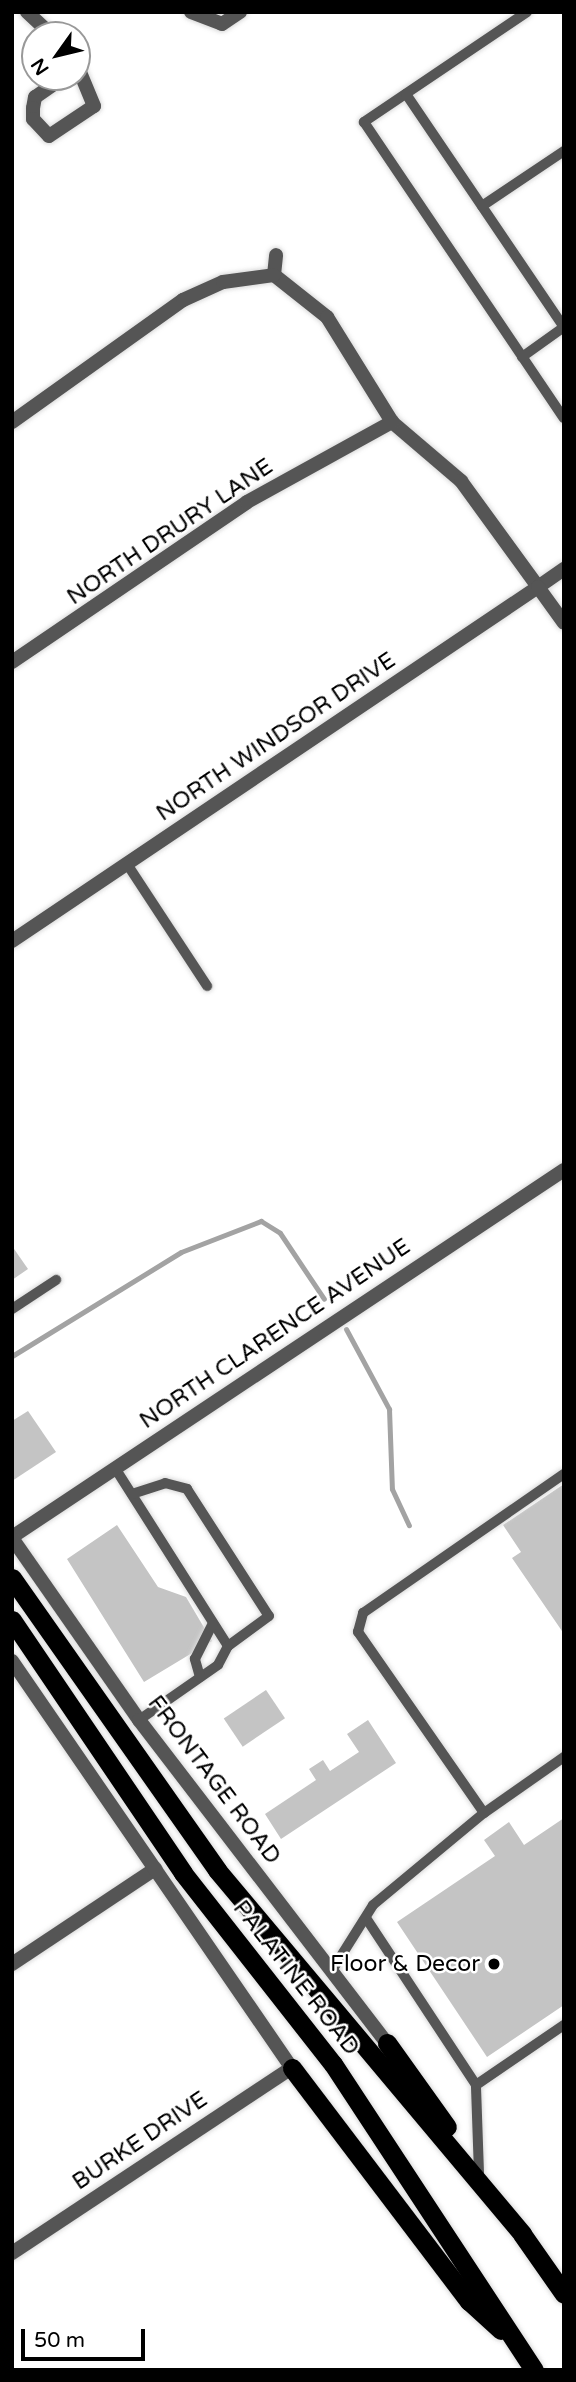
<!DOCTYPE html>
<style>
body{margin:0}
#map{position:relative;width:576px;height:2382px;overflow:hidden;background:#fff;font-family:"Varela Round",sans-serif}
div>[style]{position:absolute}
.stream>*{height:5px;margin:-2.5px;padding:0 2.5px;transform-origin:2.5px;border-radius:2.5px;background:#a3a3a3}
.building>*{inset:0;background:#c4c4c4;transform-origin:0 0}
.roads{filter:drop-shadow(0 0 2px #dbdbdb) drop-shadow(0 0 2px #dbdbdb)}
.service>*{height:10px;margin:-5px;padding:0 5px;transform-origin:5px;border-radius:5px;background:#555}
.minor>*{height:14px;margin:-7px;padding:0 7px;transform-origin:7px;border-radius:7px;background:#555}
.tertiary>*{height:14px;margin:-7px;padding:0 7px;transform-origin:7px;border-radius:7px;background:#555}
.trunk>*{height:19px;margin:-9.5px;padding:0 9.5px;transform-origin:9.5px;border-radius:9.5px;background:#000}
.dots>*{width:19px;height:19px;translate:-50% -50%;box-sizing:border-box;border:4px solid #fff;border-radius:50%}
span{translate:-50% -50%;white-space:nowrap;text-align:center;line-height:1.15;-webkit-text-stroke:5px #fff;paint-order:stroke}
.street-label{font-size:23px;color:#000}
.poi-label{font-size:23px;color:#000}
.right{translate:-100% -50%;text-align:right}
.frame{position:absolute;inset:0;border:14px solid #000;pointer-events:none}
.north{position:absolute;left:21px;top:21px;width:70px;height:70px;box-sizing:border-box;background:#fff;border:2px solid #999;border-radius:50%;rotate:236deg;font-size:19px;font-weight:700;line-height:28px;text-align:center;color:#000}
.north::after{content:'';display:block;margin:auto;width:24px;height:32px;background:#000;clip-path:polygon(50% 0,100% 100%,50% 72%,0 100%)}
.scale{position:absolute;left:21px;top:2329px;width:124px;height:32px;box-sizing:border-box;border:4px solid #000;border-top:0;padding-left:9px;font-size:21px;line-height:24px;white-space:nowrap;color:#000;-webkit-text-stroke:5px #fff;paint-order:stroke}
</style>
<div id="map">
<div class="stream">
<i style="left:346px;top:1329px;width:91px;rotate:61.7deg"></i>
<i style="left:389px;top:1409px;width:80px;rotate:87.9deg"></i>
<i style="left:392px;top:1489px;width:40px;rotate:65deg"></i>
<i style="left:12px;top:1356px;width:198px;rotate:-31.6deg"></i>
<i style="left:181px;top:1252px;width:86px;rotate:-21.2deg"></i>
<i style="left:261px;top:1221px;width:22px;rotate:32deg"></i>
<i style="left:280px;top:1233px;width:79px;rotate:56.3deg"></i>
</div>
<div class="building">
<i style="clip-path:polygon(12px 1246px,28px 1269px,12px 1280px)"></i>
<i style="clip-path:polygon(28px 1411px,56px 1452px,12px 1481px,12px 1421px)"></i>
<i style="clip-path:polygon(564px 1484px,564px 1634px,512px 1558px,521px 1552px,503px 1525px)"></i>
<i style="clip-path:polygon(117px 1525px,158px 1587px,186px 1597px,212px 1641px,144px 1682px,67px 1559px)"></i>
<i style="left:266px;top:1690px;width:34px;height:51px;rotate:56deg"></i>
<i style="clip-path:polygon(368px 1720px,396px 1763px,281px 1839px,265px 1814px,316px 1780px,309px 1769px,323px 1760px,330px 1771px,359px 1752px,347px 1734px)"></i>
<i style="clip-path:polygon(564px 1818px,564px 2005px,487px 2057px,397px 1922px,495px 1856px,484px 1840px,509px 1822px,524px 1845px)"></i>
</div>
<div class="roads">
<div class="service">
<i style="left:527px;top:12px;width:197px;rotate:146deg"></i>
<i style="left:364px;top:122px;width:357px;rotate:56deg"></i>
<i style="left:406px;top:94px;width:282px;rotate:55.9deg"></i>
<i style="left:482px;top:206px;width:99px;rotate:-33.9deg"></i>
<i style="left:522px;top:357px;width:52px;rotate:-35.5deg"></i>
<i style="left:127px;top:864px;width:146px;rotate:56.7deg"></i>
<i style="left:12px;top:1309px;width:53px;rotate:-33.4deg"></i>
<i style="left:115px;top:1468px;width:211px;rotate:57.6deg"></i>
<i style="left:132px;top:1494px;width:35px;rotate:-18deg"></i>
<i style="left:165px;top:1483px;width:23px;rotate:15deg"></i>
<i style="left:187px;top:1489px;width:151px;rotate:57.2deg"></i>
<i style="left:269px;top:1616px;width:51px;rotate:143.8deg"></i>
<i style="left:228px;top:1646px;width:21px;rotate:118deg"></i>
<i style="left:218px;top:1665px;width:96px;rotate:145.2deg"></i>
<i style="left:200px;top:1677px;width:19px;rotate:-106deg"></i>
<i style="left:195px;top:1659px;width:40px;rotate:-63.4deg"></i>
<i style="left:484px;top:1813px;width:221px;rotate:-124.8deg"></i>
<i style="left:358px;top:1632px;width:20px;rotate:-75deg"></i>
<i style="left:363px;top:1613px;width:244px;rotate:-34.7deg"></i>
<i style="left:366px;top:1918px;width:200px;rotate:56.6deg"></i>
<i style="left:331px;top:1972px;width:79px;rotate:-57.9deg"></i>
<i style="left:373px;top:1905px;width:144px;rotate:-39.7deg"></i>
<i style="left:484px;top:1813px;width:98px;rotate:-35deg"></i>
<i style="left:479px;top:2173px;width:88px;rotate:-92deg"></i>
<i style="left:476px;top:2085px;width:107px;rotate:-34.3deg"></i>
</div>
<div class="minor">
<i style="left:27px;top:12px;width:34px;rotate:43deg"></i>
<i style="left:191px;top:12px;width:33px;rotate:21deg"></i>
<i style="left:222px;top:24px;width:22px;rotate:-34deg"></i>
<i style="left:64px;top:77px;width:35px;rotate:145deg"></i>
<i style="left:35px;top:97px;width:11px;rotate:100deg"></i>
<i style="left:33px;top:108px;width:11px;rotate:90deg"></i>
<i style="left:33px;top:119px;width:23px;rotate:47deg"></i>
<i style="left:49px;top:136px;width:54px;rotate:-33.7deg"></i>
<i style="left:94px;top:106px;width:44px;rotate:-112.5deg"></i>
<i style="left:274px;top:275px;width:68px;rotate:38.4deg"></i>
<i style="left:327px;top:317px;width:123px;rotate:58.2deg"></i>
<i style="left:392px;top:422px;width:91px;rotate:40.5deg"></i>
<i style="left:461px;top:481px;width:131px;rotate:54deg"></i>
<i style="left:538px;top:587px;width:32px;rotate:-35deg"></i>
<i style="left:274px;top:275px;width:20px;rotate:-84deg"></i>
<i style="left:12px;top:422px;width:210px;rotate:-35.5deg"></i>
<i style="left:183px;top:300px;width:44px;rotate:-24.2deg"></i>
<i style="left:223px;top:282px;width:51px;rotate:-7.8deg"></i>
<i style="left:12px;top:662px;width:284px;rotate:-34.2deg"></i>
<i style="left:247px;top:502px;width:166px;rotate:-28.9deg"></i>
<i style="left:12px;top:1537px;width:663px;rotate:-33.62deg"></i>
<i style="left:12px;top:1964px;width:172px;rotate:-33.6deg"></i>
<i style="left:12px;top:2253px;width:336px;rotate:-33.5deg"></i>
</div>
<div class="tertiary">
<i style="left:12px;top:941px;width:634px;rotate:-33.94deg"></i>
<i style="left:538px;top:587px;width:44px;rotate:54.2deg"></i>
<i style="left:12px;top:1538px;width:222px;rotate:55.1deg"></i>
<i style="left:139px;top:1720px;width:407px;rotate:52.5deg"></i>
<i style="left:12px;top:1661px;width:494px;rotate:55.5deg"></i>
</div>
<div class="trunk">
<i style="left:12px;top:1578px;width:357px;rotate:54.9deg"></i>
<i style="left:217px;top:1870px;width:475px;rotate:50deg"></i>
<i style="left:522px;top:2234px;width:73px;rotate:55deg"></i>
<i style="left:12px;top:1620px;width:305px;rotate:55.9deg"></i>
<i style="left:183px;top:1873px;width:243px;rotate:51.9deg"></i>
<i style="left:333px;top:2064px;width:366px;rotate:56.7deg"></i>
<i style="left:387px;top:2043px;width:103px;rotate:54.5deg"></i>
<i style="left:292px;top:2068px;width:293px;rotate:52.8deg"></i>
<i style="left:469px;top:2301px;width:43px;rotate:42.2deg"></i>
</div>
</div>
<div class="dots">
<i style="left:494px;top:1964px;background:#000"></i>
</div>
<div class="street-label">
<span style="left:170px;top:532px;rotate:-34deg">NORTH DRURY LANE</span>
<span style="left:276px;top:737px;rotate:-34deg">NORTH WINDSOR DRIVE</span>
<span style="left:275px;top:1334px;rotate:-34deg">NORTH CLARENCE AVENUE</span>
<span style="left:214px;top:1780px;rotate:53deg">FRONTAGE ROAD</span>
<span style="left:296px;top:1978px;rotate:52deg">PALATINE ROAD</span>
<span style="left:140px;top:2141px;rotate:-34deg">BURKE DRIVE</span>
</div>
<div class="poi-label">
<span class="right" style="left:480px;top:1964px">Floor &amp; Decor</span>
</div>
<div class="frame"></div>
<div class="north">N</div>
<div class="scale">50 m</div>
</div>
